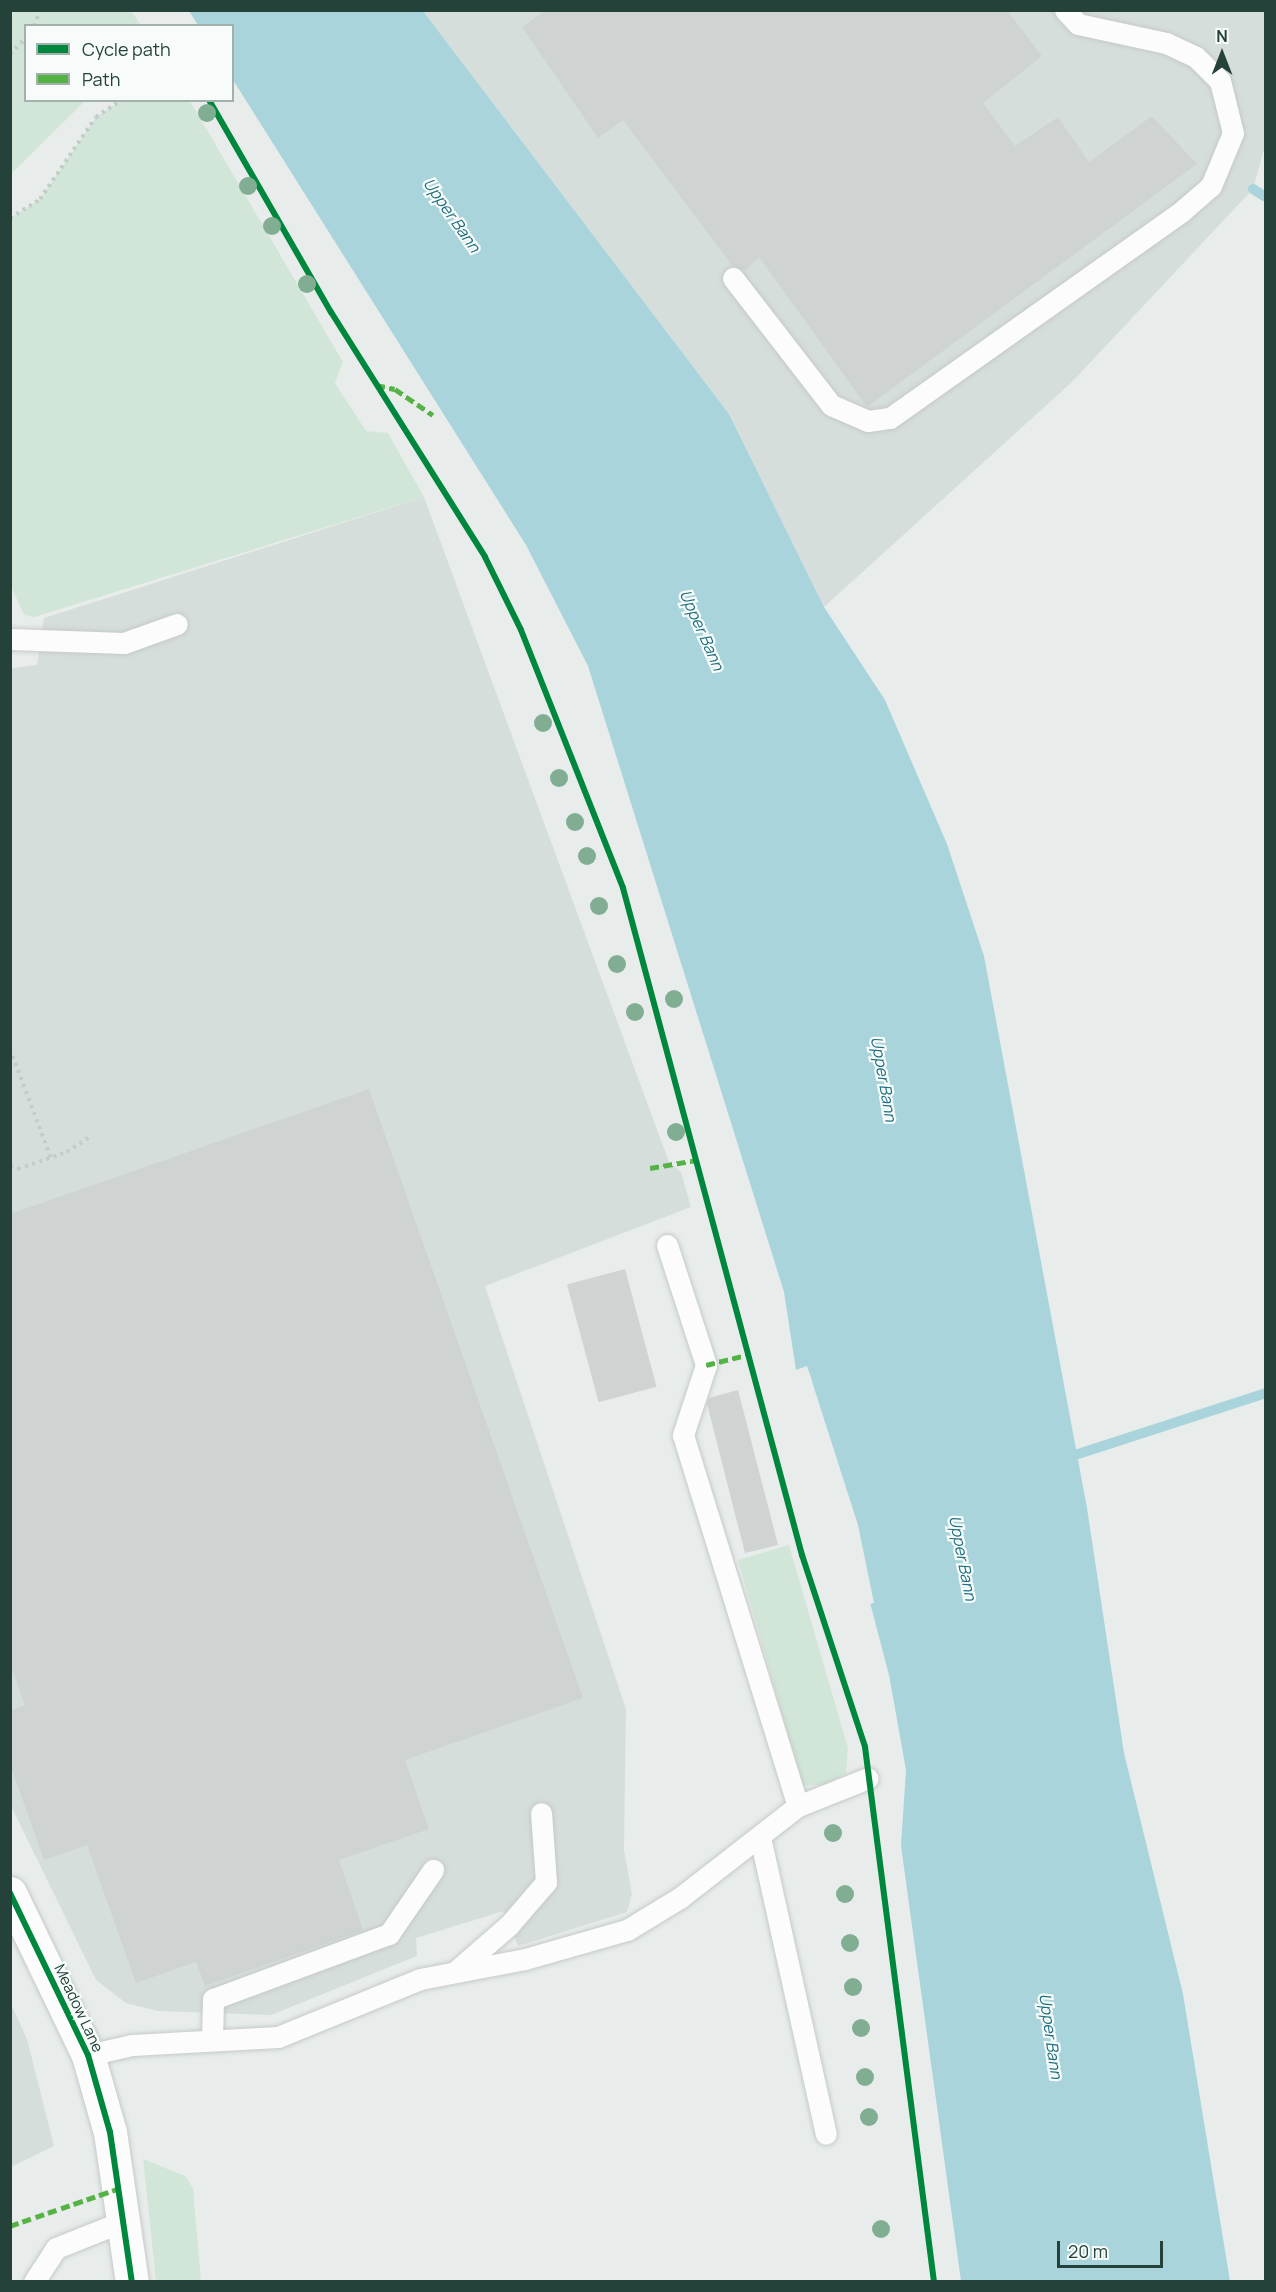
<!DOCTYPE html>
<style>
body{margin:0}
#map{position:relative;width:1276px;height:2292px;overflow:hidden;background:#e8edeb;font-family:Manrope,sans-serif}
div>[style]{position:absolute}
.built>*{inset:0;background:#d6dedb}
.green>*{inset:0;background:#d1e6d8}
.water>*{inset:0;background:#a9d4db}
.pier>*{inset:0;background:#e8edeb}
.stream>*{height:10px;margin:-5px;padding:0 5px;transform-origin:5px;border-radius:5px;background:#a9d4db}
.building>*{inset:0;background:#cfd4d2;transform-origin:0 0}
.path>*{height:4px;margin-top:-2px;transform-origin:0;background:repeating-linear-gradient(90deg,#c3ccca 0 3px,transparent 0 7.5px)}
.roads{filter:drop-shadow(0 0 2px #c5cac8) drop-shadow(0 0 2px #c5cac8)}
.lane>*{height:21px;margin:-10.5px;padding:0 10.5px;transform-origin:10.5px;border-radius:10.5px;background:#fcfcfc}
.secondary>*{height:33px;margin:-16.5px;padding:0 16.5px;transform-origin:16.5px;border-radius:16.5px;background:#fcfcfc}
.quiet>*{height:4.5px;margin-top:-2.25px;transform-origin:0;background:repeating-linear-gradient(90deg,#55b346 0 9px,transparent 0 13.5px)}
.cycleway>*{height:6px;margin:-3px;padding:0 3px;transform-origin:3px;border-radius:3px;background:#00873e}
.trees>*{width:18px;height:18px;margin:-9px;border-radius:50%;background:#81ae93}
span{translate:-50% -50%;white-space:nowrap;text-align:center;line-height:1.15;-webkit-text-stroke:4.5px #f7fbf9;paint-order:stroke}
.street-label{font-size:15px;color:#24423a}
.water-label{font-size:16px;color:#1c6f80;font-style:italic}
.frame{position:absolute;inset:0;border:12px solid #24423a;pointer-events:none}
.legend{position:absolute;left:24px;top:24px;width:210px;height:78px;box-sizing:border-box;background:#f7fbf9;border:2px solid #a3b1ad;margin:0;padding:8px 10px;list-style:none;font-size:18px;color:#24423a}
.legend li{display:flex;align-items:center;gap:12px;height:30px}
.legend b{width:30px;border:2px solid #a3b1ad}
.north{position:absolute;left:1192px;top:24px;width:60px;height:60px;-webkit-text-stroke:4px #f7fbf9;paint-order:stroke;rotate:0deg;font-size:16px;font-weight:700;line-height:24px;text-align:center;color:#24423a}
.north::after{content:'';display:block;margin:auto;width:21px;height:27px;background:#24423a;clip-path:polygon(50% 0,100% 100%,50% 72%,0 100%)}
.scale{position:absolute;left:1057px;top:2241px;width:106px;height:27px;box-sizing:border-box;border:3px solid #24423a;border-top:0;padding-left:8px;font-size:18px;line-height:21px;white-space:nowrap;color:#24423a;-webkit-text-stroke:4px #f7fbf9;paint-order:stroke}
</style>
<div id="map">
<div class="built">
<i style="clip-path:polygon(423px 11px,1265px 11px,1265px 146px,1253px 189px,1072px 382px,824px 607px,729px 414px)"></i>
<i style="clip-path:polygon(424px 497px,669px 1162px,681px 1172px,691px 1207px,485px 1286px,626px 1709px,624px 1850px,632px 1894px,627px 1912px,518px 1946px,504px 1911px,416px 1938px,417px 1956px,271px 2015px,158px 2011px,126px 2003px,96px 1980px,11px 1806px,11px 668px,37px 665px,44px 618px)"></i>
<i style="clip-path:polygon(11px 2004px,27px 2039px,54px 2146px,11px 2167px)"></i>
</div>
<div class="green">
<i style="clip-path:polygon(11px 10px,131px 11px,141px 25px,26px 26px,26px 100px,85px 101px,11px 174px)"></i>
<i style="clip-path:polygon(121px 101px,190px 101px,343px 362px,335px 383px,366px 431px,388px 433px,424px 497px,34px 617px,24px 615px,11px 586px,11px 218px,40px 199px,96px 117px)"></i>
<i style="clip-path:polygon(789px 1545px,848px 1748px,846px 1773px,827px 1784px,803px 1786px,738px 1560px)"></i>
<i style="clip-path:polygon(143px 2159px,185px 2176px,193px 2188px,201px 2281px,156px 2281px)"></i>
</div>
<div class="water">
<i style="clip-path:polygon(189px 11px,423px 11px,729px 414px,824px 607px,885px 700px,947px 844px,984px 956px,1087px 1508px,1124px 1753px,1183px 1994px,1230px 2281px,961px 2281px,901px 1846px,906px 1770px,889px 1675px,810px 1374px,796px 1370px,784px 1292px,588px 666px,526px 545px,233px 80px,232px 26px,198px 25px)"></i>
</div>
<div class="pier">
<i style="clip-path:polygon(807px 1366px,858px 1525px,874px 1603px,869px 1604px,808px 1377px,793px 1371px)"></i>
</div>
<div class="stream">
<i style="left:1253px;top:189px;width:15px;rotate:32deg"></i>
<i style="left:1075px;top:1455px;width:201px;rotate:-18deg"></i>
</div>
<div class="building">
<i style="clip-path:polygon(547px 10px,1007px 10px,1042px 56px,983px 103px,1015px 146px,1058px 117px,1089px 162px,1152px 116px,1197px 164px,867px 407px,759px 257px,744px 271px,732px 265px,623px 120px,598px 138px,522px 27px)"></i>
<i style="clip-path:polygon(369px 1089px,583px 1698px,405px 1760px,429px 1829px,339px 1860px,363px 1930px,205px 1986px,196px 1962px,136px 1983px,87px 1845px,44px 1860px,10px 1764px,10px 1711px,25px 1705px,10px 1664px,10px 1214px)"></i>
<i style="left:625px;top:1269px;width:122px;height:60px;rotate:75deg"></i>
<i style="clip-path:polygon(738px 1390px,778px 1545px,745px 1553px,707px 1404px,709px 1398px)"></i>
</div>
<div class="path">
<i style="left:34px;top:26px;width:17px;rotate:-69deg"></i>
<i style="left:10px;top:54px;width:23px;rotate:-45deg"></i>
<i style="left:10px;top:218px;width:36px;rotate:-32deg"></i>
<i style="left:40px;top:199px;width:99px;rotate:-55.7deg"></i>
<i style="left:96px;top:117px;width:30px;rotate:-34deg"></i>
<i style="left:10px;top:1049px;width:116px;rotate:69.4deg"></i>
<i style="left:10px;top:1166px;width:9px;rotate:21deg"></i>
<i style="left:18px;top:1169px;width:52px;rotate:-19.1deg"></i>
<i style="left:67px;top:1152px;width:30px;rotate:-34deg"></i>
</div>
<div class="roads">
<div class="lane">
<i style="left:733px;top:278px;width:160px;rotate:52.3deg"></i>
<i style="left:831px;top:405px;width:40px;rotate:23.4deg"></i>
<i style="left:868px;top:421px;width:22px;rotate:-8deg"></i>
<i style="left:890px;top:418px;width:358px;rotate:-35.3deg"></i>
<i style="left:1182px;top:211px;width:38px;rotate:-41deg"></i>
<i style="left:1211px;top:186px;width:57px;rotate:-67.5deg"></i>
<i style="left:1233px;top:133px;width:54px;rotate:-104deg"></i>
<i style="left:1220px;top:81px;width:34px;rotate:-135deg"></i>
<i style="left:1196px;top:57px;width:33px;rotate:-155deg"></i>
<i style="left:1166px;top:43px;width:90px;rotate:-167.8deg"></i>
<i style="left:1078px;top:24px;width:19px;rotate:-133deg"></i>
<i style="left:10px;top:639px;width:114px;rotate:2deg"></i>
<i style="left:124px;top:643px;width:56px;rotate:-19.7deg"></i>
<i style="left:667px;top:1245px;width:126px;rotate:72deg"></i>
<i style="left:706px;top:1365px;width:74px;rotate:108.2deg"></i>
<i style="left:683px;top:1435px;width:388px;rotate:72.8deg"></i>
<i style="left:760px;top:1837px;width:304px;rotate:77.5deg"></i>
<i style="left:455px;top:1972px;width:72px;rotate:-41deg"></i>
<i style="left:509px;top:1925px;width:57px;rotate:-49.3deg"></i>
<i style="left:546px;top:1882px;width:69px;rotate:-94.1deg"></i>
<i style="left:212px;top:2040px;width:41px;rotate:-88.6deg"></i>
<i style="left:213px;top:1999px;width:188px;rotate:-20.3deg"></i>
<i style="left:389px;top:1934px;width:78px;rotate:-55.5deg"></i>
<i style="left:88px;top:2055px;width:45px;rotate:-12.8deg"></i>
<i style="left:132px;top:2045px;width:146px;rotate:-3.1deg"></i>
<i style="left:278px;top:2037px;width:153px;rotate:-22.2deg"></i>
<i style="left:420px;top:1979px;width:107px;rotate:-10.8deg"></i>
<i style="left:525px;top:1959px;width:106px;rotate:-15.9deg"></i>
<i style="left:627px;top:1930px;width:63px;rotate:-31.4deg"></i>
<i style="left:681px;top:1897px;width:148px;rotate:-37.9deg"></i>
<i style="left:798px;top:1806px;width:75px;rotate:-21.8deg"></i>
<i style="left:34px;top:2282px;width:40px;rotate:-57.1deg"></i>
<i style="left:56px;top:2248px;width:75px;rotate:-21.8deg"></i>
</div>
<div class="secondary">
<i style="left:10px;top:1893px;width:180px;rotate:64.3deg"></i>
<i style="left:88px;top:2055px;width:80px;rotate:74.1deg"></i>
<i style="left:110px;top:2132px;width:152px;rotate:81.7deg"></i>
</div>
</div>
<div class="quiet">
<i style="left:376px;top:385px;width:19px;rotate:12deg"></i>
<i style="left:395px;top:389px;width:46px;rotate:34.4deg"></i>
<i style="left:650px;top:1168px;width:48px;rotate:-9.7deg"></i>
<i style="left:706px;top:1365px;width:45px;rotate:-14deg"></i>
<i style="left:10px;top:2226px;width:116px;rotate:-19.1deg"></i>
</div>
<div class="cycleway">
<i style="left:209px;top:100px;width:245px;rotate:60.1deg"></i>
<i style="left:331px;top:312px;width:289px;rotate:57.8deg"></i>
<i style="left:485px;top:557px;width:81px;rotate:63.7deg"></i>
<i style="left:521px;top:630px;width:277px;rotate:68.4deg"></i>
<i style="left:623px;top:888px;width:691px;rotate:74.98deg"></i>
<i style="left:802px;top:1555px;width:202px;rotate:71.8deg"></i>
<i style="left:865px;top:1747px;width:539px;rotate:82.65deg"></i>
<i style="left:10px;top:1893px;width:180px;rotate:64.3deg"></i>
<i style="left:88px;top:2055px;width:80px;rotate:74.1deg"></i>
<i style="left:110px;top:2132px;width:152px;rotate:81.7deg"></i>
</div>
<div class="trees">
<i style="left:207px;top:113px"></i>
<i style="left:248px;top:186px"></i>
<i style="left:272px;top:226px"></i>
<i style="left:307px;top:284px"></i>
<i style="left:543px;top:723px"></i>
<i style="left:559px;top:778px"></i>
<i style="left:575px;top:822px"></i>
<i style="left:587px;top:856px"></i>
<i style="left:599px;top:906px"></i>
<i style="left:617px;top:964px"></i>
<i style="left:674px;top:999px"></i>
<i style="left:635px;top:1012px"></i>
<i style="left:676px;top:1132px"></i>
<i style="left:833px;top:1833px"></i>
<i style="left:845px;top:1894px"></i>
<i style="left:850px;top:1943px"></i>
<i style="left:853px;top:1987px"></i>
<i style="left:861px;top:2028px"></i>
<i style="left:865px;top:2077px"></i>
<i style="left:869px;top:2117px"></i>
<i style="left:881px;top:2229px"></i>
</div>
<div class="street-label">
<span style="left:79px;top:2008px;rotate:65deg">Meadow Lane</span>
</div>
<div class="water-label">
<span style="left:452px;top:215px;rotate:55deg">Upper Bann</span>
<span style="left:702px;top:630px;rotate:66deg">Upper Bann</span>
<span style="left:884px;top:1079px;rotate:80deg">Upper Bann</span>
<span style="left:963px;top:1558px;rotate:79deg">Upper Bann</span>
<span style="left:1051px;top:2036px;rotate:82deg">Upper Bann</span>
</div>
<div class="frame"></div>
<ul class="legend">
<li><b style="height:8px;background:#00873e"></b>Cycle path</li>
<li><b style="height:8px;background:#55b346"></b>Path</li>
</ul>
<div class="north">N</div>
<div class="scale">20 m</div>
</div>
